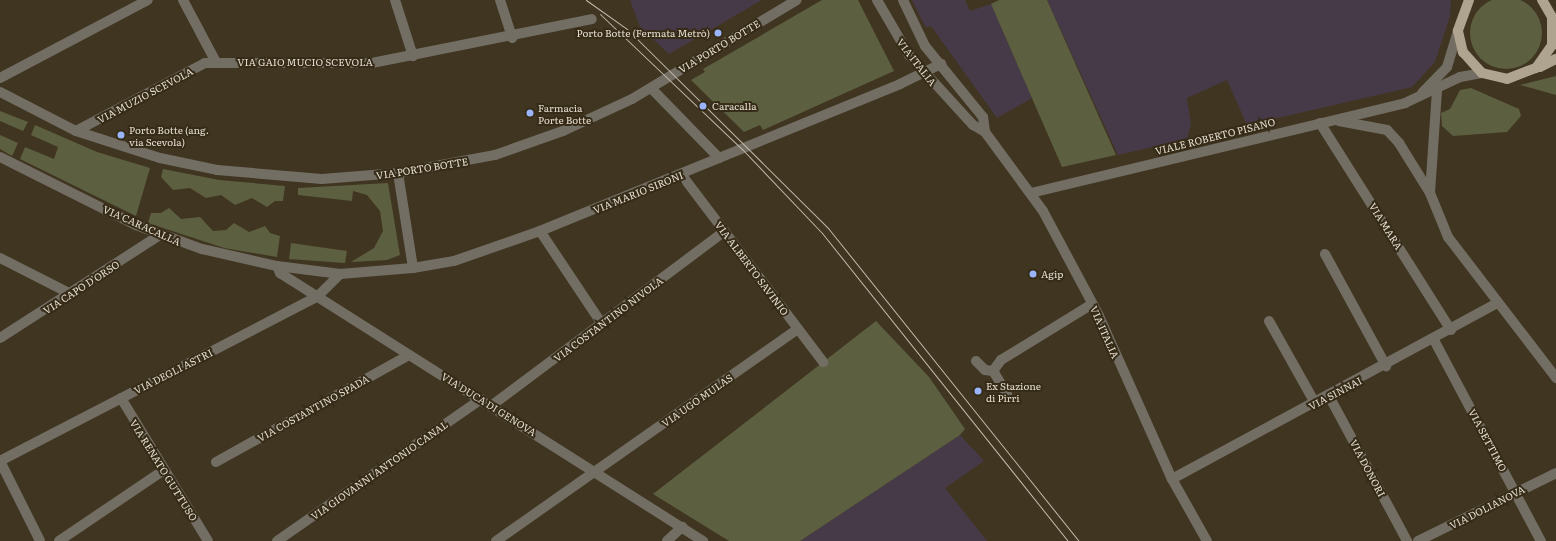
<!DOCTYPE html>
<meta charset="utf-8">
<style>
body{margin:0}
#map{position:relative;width:1556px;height:541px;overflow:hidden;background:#403521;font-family:Literata,serif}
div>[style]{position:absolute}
.industrial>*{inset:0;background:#473a48}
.green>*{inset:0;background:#5c5f40}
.round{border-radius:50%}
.minor>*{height:10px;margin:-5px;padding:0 5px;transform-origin:5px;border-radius:5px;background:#736e64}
.major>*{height:10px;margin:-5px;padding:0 5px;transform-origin:5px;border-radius:5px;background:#afa490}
.tram>*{height:1px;margin:-0.5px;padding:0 0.5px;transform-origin:0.5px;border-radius:0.5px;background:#c2baac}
.dots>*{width:11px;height:11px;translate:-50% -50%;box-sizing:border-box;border:2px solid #362b17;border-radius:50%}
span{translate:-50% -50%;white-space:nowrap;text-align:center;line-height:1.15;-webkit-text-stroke:4px #362b17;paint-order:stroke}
.poi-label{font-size:10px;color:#e5ded1}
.right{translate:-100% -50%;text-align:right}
.left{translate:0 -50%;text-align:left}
.street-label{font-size:10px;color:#e5ded1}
</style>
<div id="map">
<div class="industrial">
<i style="clip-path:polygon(630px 0,762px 0,669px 54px,640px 27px)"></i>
<i style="clip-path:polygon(912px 0,965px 0,970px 11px,991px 4px,1032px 98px,997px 118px,931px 26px,926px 28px)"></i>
<i style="clip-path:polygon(1047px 0,1451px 0,1450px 16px,1435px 62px,1412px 87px,1247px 125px,1227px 80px,1187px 98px,1191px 124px,1187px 139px,1118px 155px)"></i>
<i style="clip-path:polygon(960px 435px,984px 461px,945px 488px,987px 541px,800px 541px)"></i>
</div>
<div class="green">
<i class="round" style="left:1470px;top:-3px;width:72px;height:72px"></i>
<i style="clip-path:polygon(822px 0,858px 0,894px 71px,763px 130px,760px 125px,744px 132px,691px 80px,705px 72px,703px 69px)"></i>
<i style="clip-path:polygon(999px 0,1047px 0,1116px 155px,1062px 167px,991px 4px)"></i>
<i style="clip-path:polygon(1556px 76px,1556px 95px,1520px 85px)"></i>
<i style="clip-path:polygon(1471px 88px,1519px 109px,1521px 116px,1507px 132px,1453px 136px,1442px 126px,1441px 113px,1450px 109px,1460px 90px)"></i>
<i style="clip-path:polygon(0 111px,28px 122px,23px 131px,0 121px)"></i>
<i style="clip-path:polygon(35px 125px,97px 152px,150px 168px,136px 216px,20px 159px,25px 147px,54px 159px,58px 147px,31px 135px)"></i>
<i style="clip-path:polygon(0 135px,18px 143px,12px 156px,0 149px)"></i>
<i style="clip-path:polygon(163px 169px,219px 180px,285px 186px,283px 201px,275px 201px,267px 207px,252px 198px,235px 205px,221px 195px,206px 198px,190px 188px,173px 190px,161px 177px)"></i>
<i style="clip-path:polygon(388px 183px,400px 255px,387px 260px,351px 262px,374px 248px,383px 231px,380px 211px,367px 195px,353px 191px,352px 201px,298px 195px,298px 188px)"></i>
<i style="clip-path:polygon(169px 208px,181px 219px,200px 217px,213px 231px,226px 230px,234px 223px,249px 232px,265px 226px,270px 233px,280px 236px,277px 257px,224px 248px,148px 223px,151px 213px,161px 213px)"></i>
<i style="clip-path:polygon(291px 243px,347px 251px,345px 263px,289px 259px)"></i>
<i style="clip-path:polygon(876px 321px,929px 377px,965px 429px,960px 435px,800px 541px,729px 541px,653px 494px)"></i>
</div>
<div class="minor">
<i style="left:183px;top:0;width:70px;rotate:62deg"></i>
<i style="left:395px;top:0;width:59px;rotate:72.2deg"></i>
<i style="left:500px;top:0;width:40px;rotate:72deg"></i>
<i style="left:877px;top:0;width:64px;rotate:59.8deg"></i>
<i style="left:909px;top:55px;width:95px;rotate:47.6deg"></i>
<i style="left:973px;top:125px;width:14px;rotate:30deg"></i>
<i style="left:985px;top:132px;width:98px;rotate:53.7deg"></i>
<i style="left:1043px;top:211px;width:119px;rotate:61.9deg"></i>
<i style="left:1099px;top:316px;width:179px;rotate:65.9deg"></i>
<i style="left:1172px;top:479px;width:71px;rotate:60.6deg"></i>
<i style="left:903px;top:0;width:51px;rotate:64.4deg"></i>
<i style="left:925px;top:46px;width:92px;rotate:50.8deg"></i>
<i style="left:983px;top:117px;width:15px;rotate:82deg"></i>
<i style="left:0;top:78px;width:167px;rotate:-27.8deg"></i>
<i style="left:651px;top:88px;width:98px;rotate:45.8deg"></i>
<i style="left:0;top:92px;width:85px;rotate:27.2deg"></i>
<i style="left:76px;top:131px;width:88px;rotate:17.8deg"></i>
<i style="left:160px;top:158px;width:58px;rotate:11.9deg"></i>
<i style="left:217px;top:170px;width:105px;rotate:4.9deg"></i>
<i style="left:322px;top:179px;width:76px;rotate:-4.5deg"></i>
<i style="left:398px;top:173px;width:99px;rotate:-10.5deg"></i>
<i style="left:495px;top:155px;width:72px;rotate:-19.4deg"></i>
<i style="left:563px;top:131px;width:76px;rotate:-24.9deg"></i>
<i style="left:632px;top:99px;width:192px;rotate:-31deg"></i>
<i style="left:1422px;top:93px;width:36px;rotate:-46deg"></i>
<i style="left:1447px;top:67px;width:38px;rotate:-73deg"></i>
<i style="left:1339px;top:121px;width:49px;rotate:10.6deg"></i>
<i style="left:1387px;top:130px;width:18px;rotate:47deg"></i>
<i style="left:1399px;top:143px;width:59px;rotate:58.2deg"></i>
<i style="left:1430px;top:193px;width:48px;rotate:67.8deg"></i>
<i style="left:1448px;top:237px;width:178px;rotate:52.5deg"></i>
<i style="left:1320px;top:123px;width:245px;rotate:57.7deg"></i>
<i style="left:76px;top:131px;width:146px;rotate:-27.8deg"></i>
<i style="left:205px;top:63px;width:167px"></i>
<i style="left:372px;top:63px;width:224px;rotate:-11.3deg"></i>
<i style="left:0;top:157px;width:152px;rotate:26.6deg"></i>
<i style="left:136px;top:225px;width:70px;rotate:20deg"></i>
<i style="left:202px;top:249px;width:77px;rotate:12.8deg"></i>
<i style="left:277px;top:266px;width:64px;rotate:7.2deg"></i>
<i style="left:340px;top:274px;width:73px;rotate:-4.7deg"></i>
<i style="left:413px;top:268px;width:42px;rotate:-9.7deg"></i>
<i style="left:454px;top:261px;width:91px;rotate:-19.2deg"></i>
<i style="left:540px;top:231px;width:389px;rotate:-22.2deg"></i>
<i style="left:900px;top:84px;width:46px;rotate:-26deg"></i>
<i style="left:398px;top:173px;width:96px;rotate:81deg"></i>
<i style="left:681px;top:174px;width:236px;rotate:52.9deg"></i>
<i style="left:1031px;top:193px;width:385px;rotate:-13.5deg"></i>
<i style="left:1405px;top:103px;width:61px;rotate:-25.3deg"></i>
<i style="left:1460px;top:77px;width:22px;rotate:-10deg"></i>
<i style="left:1430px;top:193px;width:103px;rotate:-86.1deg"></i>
<i style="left:540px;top:231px;width:112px;rotate:56.3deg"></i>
<i style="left:1325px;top:254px;width:128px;rotate:61.4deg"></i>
<i style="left:0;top:258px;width:80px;rotate:26.9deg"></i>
<i style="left:277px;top:266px;width:8px;rotate:67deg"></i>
<i style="left:280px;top:273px;width:501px;rotate:32.36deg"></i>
<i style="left:1269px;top:321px;width:94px;rotate:60.7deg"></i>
<i style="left:0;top:338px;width:190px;rotate:-32.8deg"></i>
<i style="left:1434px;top:340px;width:228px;rotate:62deg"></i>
<i style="left:976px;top:361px;width:13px;rotate:45deg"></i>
<i style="left:985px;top:370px;width:8px;rotate:7deg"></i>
<i style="left:1007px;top:394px;width:27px;rotate:-121deg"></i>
<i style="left:993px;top:371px;width:14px;rotate:-54deg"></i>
<i style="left:1001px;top:360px;width:107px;rotate:-31.6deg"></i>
<i style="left:1329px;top:396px;width:165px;rotate:61.7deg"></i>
<i style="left:121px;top:398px;width:167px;rotate:58.7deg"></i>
<i style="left:491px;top:406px;width:292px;rotate:-36.8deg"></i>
<i style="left:0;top:461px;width:357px;rotate:-27.4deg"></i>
<i style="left:317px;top:297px;width:33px;rotate:-45deg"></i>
<i style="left:0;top:461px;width:89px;rotate:63.4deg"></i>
<i style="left:216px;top:462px;width:221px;rotate:-29deg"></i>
<i style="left:1172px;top:479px;width:368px;rotate:-28.4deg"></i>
<i style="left:59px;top:541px;width:127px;rotate:-34.1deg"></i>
<i style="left:277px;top:541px;width:249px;rotate:-34.8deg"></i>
<i style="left:496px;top:541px;width:369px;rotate:-35.1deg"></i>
<i style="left:667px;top:541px;width:21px;rotate:-43deg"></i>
<i style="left:1418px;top:541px;width:154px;rotate:-26.2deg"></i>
</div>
<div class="major">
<i style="left:1469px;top:0;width:33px;rotate:110deg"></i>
<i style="left:1458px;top:31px;width:22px;rotate:77deg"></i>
<i style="left:1463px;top:52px;width:28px;rotate:48deg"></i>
<i style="left:1482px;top:73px;width:26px;rotate:13deg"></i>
<i style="left:1507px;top:79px;width:31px;rotate:-21deg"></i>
<i style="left:1536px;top:68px;width:28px;rotate:-55deg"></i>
<i style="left:1552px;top:45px;width:28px;rotate:-90deg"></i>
<i style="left:1552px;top:17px;width:20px;rotate:-120deg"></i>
<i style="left:1540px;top:67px;width:18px;rotate:-27deg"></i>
</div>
<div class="tram">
<i style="left:586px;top:0;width:50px;rotate:35.3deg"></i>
<i style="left:627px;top:29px;width:283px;rotate:44.7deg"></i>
<i style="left:828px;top:228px;width:401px;rotate:51.3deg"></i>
<i style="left:600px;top:14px;width:196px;rotate:43.6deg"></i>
<i style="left:742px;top:149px;width:116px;rotate:46.4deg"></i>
<i style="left:822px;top:233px;width:394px;rotate:51.4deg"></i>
</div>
<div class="dots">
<i style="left:718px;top:33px;background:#9ab5fd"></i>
<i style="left:703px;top:106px;background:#9ab5fd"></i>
<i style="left:530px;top:113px;background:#9ab5fd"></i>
<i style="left:121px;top:135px;background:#9ab5fd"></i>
<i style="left:1033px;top:274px;background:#9ab5fd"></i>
<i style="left:978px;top:391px;background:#9ab5fd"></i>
</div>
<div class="poi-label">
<span class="right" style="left:710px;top:33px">Porto Botte (Fermata Metrò)</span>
<span class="left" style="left:712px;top:106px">Caracalla</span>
<span class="left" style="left:538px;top:113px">Farmacia<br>Porte Botte</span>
<span class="left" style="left:129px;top:135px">Porto Botte (ang.<br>via Scevola)</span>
<span class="left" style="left:1041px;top:274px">Agip</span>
<span class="left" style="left:986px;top:391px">Ex Stazione<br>di Pirri</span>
</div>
<div class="street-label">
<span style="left:719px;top:46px;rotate:-31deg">VIA PORTO BOTTE</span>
<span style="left:305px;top:62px">VIA GAIO MUCIO SCEVOLA</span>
<span style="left:917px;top:62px;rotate:52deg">VIA ITALIA</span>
<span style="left:145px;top:95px;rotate:-28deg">VIA MUZIO SCEVOLA</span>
<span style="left:1215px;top:136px;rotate:-14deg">VIALE ROBERTO PISANO</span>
<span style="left:422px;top:168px;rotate:-9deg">VIA PORTO BOTTE</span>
<span style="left:638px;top:192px;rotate:-22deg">VIA MARIO SIRONI</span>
<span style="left:142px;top:225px;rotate:24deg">VIA CARACALLA</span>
<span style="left:1386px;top:226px;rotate:58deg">VIA MARA</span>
<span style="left:752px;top:268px;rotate:53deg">VIA ALBERTO SAVINIO</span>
<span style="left:81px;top:287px;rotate:-33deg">VIA CAPO D'ORSO</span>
<span style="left:608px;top:319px;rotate:-37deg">VIA COSTANTINO NIVOLA</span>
<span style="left:1105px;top:332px;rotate:66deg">VIA ITALIA</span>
<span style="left:173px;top:371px;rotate:-27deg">VIA DEGLI ASTRI</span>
<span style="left:1335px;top:393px;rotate:-28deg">VIA SINNAI</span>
<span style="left:697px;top:400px;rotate:-35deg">VIA UGO MULAS</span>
<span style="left:489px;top:404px;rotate:32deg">VIA DUCA DI GENOVA</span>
<span style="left:313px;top:408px;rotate:-29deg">VIA COSTANTINO SPADA</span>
<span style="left:1488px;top:440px;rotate:62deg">VIA SETTIMO</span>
<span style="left:1368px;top:468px;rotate:62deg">VIA DONORI</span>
<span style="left:164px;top:470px;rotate:58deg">VIA RENATO GUTTUSO</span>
<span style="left:379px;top:470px;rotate:-35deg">VIA GIOVANNI ANTONIO CANAL</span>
<span style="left:1487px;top:507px;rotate:-27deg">VIA DOLIANOVA</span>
</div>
</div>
